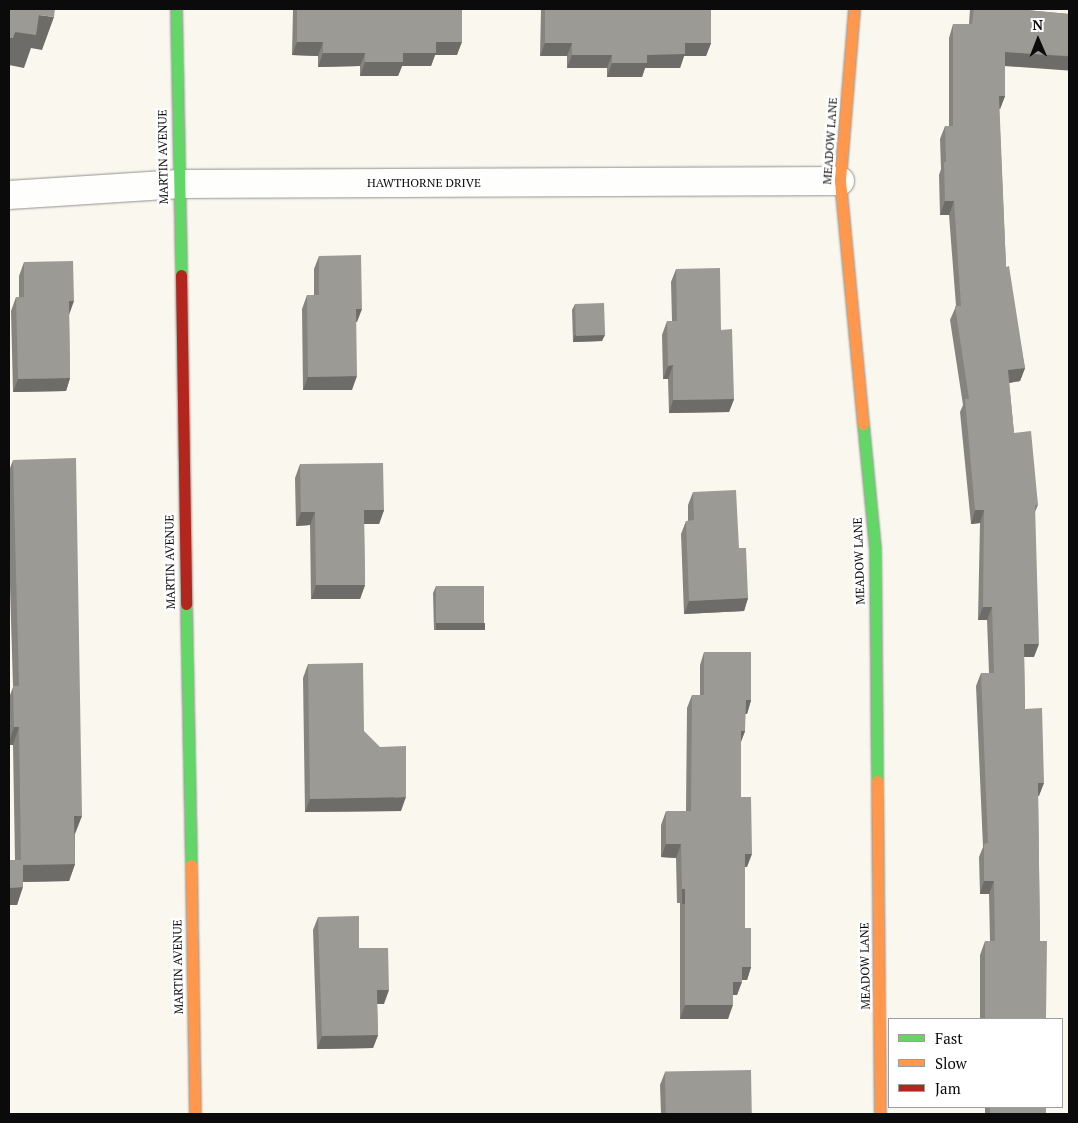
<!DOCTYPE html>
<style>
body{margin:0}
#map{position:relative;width:1078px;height:1123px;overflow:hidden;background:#f9f7ee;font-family:"PT Serif",serif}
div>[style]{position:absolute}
.roads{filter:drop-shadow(0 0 1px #92918d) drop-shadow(0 0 1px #92918d)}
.street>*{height:28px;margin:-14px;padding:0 14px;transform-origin:14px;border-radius:14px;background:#fefefc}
.fast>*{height:11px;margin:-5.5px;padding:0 5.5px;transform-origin:5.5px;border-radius:5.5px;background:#63d668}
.slow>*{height:11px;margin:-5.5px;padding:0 5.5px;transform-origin:5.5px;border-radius:5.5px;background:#ff974d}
.jam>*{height:11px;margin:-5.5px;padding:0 5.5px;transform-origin:5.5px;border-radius:5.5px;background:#b3261e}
.wall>*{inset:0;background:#86847f;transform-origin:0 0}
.shaded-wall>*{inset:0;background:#6d6c68;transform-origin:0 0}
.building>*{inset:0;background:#9c9a94;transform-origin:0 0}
span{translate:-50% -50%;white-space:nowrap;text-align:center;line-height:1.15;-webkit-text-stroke:5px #fff;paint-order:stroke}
.street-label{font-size:12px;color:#0b0b0b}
.frame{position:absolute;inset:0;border:10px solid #0b0b0b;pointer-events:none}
.legend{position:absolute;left:888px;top:1018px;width:175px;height:90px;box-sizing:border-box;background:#fff;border:1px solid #9d9d9d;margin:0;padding:6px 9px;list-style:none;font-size:15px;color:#0b0b0b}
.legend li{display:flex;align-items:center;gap:10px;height:25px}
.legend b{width:25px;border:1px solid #9d9d9d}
.north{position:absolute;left:1013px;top:15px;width:50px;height:50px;-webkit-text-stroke:4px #fff;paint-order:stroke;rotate:359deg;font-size:14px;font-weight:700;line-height:20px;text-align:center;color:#0b0b0b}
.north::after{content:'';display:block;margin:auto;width:18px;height:22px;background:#0b0b0b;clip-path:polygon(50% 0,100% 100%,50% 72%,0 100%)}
</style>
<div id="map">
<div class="roads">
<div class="street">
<i style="left:9px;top:195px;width:168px;rotate:-3.7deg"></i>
<i style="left:177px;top:184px;width:663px;rotate:-0.26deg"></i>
</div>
<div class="fast">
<i style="left:176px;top:9px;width:266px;rotate:88.9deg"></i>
<i style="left:863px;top:424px;width:125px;rotate:84.5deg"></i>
<i style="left:875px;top:548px;width:233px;rotate:89.5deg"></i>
<i style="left:186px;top:604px;width:261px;rotate:88.9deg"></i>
</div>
<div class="slow">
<i style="left:854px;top:9px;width:173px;rotate:94.7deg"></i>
<i style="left:840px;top:181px;width:244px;rotate:84.6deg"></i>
<i style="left:877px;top:781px;width:333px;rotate:89.5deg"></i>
<i style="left:191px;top:865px;width:249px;rotate:89.1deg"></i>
</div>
<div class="jam">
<i style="left:181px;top:275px;width:329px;rotate:89.1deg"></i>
</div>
</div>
<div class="wall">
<i style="clip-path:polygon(293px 9px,462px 9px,457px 55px,435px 55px,431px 66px,402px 66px,398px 76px,360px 76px,360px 66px,318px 67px,318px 56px,292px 55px)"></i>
<i style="clip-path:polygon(541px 9px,545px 9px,711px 43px,706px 56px,684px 56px,680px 68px,645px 68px,642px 77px,607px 77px,607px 68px,567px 68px,567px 56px,540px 56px)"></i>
<i style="clip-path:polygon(970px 9px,1026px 9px,1026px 10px,1069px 14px,1069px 70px,1005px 65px,1005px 96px,1000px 109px,999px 109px,1006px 267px,1025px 368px,1020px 381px,1009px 383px,1014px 433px,1038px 505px,1035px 512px,1034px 657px,1024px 657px,1025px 709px,1039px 796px,1038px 796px,1040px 941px,1046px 1019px,980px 1019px,980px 955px,985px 941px,990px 941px,989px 894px,980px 894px,979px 857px,983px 847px,976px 686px,981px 673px,989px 673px,987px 620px,978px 620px,980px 523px,971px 524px,960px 412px,963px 405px,950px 320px,956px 306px,949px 215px,940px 215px,939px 175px,941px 169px,940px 139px,945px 126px,949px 126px,949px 38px,953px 24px,969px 24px)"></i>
<i style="clip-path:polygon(319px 256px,357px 322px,356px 322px,352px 390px,303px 390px,302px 309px,307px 295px,314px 295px,314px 269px)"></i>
<i style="clip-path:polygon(24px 262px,69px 313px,70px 378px,66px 391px,13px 392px,11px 311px,16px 297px,19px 297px,19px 276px)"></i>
<i style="clip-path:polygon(676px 269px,721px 330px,734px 399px,729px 412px,669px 413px,668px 379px,663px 379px,662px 335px,667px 321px,672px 321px,671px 282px)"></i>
<i style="clip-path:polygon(575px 304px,602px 341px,573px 342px,572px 310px)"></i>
<i style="clip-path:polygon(13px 460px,75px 834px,75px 864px,69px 881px,23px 882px,17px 905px,9px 905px,9px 860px,15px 860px,13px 745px,9px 745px,9px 698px,13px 687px,9px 553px,9px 471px)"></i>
<i style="clip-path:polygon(300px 464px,384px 510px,379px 524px,364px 524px,365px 585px,360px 599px,311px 599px,310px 525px,296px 526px,295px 478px)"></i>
<i style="clip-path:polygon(693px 492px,739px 548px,748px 598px,744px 611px,684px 614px,681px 534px,686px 521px,688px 521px,688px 505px)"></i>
<i style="clip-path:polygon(436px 586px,482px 630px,434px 630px,433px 593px)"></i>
<i style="clip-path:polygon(704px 652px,751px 700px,747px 714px,745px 714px,745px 731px,741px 742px,741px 797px,747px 867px,745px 867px,745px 928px,751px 967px,747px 980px,742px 980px,737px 995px,733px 995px,728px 1019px,680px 1019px,680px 903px,677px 903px,676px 858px,661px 857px,661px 825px,666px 811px,686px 811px,687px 708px,692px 695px,700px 695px,700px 665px)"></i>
<i style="clip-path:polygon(308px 664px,364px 731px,401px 811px,305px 812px,303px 678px)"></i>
<i style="clip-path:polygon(318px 917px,359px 948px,384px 1004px,377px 1004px,378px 1035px,373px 1048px,317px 1049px,313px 930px)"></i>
<i style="clip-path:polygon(665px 1072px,752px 1114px,661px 1114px,660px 1085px)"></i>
<i style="left:985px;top:1107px;width:61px;height:7px"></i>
</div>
<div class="shaded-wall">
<i style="clip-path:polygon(39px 15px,54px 17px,42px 50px,31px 48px,24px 68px,9px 65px,9px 38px,15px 32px)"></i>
<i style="clip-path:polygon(297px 42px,323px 42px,318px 56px,292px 55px)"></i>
<i style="clip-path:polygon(436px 42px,462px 42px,457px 55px,435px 55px,431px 66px,402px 66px,398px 76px,360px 76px,365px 62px,403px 53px)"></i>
<i style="clip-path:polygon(545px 43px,572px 43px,567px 56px,540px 56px)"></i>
<i style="clip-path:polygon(685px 43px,711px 43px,706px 56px,684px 56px,680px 68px,645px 68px,642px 77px,607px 77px,612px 63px,647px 55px)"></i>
<i style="left:1005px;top:52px;width:64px;height:14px;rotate:4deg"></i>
<i style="clip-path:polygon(323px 53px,365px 53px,360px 66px,318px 67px)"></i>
<i style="clip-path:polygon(572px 55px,612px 55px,607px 68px,567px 68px)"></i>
<i style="clip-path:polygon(999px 96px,1005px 96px,1000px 109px,994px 109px)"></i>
<i style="clip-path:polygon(945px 201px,954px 201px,949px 215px,940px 215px)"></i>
<i style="clip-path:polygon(69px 301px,74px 301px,69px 315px)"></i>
<i style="clip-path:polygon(356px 309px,362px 309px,357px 322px,351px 322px)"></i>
<i style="clip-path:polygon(575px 335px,605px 335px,602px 341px,573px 342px)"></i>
<i style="clip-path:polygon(673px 365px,668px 379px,663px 379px,668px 366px)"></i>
<i style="clip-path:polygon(1025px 368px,1020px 381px,1003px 384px,1008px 370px)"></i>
<i style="clip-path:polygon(357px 376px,352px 390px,303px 390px,308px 377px)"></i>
<i style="clip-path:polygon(70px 378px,66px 391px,13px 392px,18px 379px)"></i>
<i style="clip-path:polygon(734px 399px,729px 412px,669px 413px,673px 400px)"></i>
<i style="clip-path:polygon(364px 510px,384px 510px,379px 524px,359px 524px)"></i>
<i style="clip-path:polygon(975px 510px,984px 510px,980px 523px,971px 524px)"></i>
<i style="clip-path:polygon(301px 512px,315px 512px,310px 525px,296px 526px)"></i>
<i style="clip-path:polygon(316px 585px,365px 585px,360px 599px,311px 599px)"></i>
<i style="clip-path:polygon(748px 598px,744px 611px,684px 614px,689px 601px)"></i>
<i style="clip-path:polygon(983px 607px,992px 607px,987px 620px,978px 620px)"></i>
<i style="left:436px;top:623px;width:49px;height:7px"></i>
<i style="clip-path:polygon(1024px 644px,1039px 644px,1034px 657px,1019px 657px)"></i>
<i style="clip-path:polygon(746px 700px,751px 700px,747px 714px,741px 713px)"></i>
<i style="clip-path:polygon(14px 727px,19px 727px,13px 745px,9px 745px,9px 742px)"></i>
<i style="clip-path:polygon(741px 731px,745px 731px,740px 744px)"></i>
<i style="clip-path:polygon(1038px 783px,1044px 783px,1039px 796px,1033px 797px)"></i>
<i style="clip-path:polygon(406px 797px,401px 811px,305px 812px,310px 799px)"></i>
<i style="clip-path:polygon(74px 816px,82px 816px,75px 834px,68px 834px)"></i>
<i style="clip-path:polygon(666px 844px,681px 844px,676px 858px,661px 857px)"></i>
<i style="clip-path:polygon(745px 854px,752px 854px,747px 867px,740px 867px)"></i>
<i style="clip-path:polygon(75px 864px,69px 881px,16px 882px,23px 865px)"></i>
<i style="clip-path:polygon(984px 881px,994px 881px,989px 894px,980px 894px)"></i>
<i style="clip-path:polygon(23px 887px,17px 905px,9px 905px,9px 888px)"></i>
<i style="left:682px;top:889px;width:3px;height:15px"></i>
<i style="clip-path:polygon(742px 967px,751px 967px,747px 980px,737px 980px)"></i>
<i style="clip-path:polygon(733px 982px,742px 982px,737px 995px,728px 995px)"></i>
<i style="clip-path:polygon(377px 990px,389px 990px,384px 1004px,372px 1004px)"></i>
<i style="clip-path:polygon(685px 1005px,733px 1005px,728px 1019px,680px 1019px)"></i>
<i style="clip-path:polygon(378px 1035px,373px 1048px,317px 1049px,322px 1036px)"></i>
</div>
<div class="building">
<i style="clip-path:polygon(9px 9px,55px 9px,54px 17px,39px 15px,36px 35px,15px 32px,13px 38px,9px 38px)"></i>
<i style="clip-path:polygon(297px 9px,462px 9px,462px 42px,436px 42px,436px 53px,403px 53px,403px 62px,365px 62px,365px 53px,323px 53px,323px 42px,297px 42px)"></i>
<i style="clip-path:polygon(545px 9px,711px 9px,711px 43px,685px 43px,685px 54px,647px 55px,647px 63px,612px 63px,612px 55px,572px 55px,572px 43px,545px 43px)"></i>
<i style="clip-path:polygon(974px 9px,1026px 9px,1026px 10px,1069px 14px,1069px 56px,1005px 52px,1005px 96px,999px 96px,1006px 267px,1009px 266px,1025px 368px,1008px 370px,1014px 433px,1031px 431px,1038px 505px,1035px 505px,1039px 644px,1024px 644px,1025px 709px,1042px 708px,1044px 783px,1038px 783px,1040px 941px,1047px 941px,1046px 1019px,985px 1019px,985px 941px,995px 941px,994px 881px,984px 881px,984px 844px,988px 843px,981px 673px,994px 673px,992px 607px,983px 607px,984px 510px,975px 510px,965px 399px,969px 399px,955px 306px,961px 306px,954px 201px,945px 201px,944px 162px,946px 162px,945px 126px,953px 126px,953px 24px,972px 24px)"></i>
<i style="clip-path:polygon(361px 255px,362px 309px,356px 309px,357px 376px,308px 377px,307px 295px,319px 295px,319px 256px)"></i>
<i style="clip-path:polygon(73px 261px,74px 301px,69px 301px,70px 378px,18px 379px,16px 297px,24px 297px,24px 262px)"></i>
<i style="clip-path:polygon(720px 268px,721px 330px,732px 329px,734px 399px,673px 400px,673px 365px,668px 366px,667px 321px,677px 321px,676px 269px)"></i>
<i style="left:604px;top:303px;width:32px;height:29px;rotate:88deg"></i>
<i style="clip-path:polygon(76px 458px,82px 816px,74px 816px,75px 864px,23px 865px,23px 887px,9px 888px,9px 860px,21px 860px,19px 727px,14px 727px,13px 686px,19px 686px,13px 460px)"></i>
<i style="clip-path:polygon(383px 463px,384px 510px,364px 510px,365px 585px,316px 585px,315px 512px,301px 512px,300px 464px)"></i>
<i style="clip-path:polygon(736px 490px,739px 548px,746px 548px,748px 598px,689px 601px,686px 521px,694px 520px,693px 492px)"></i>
<i style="left:436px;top:586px;width:48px;height:37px"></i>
<i style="clip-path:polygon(704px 652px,751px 652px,751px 700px,746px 700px,745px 731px,741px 731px,741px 797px,751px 797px,752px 854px,745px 854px,745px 928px,751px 928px,751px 967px,742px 967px,742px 982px,733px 982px,733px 1005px,685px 1005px,685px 889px,682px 889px,681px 844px,666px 844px,666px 811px,691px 811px,692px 695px,704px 695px)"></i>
<i style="clip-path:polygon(363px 663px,364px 731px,380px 747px,406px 746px,406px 797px,310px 799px,308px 664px)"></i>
<i style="clip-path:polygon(359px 916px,359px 948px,388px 948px,389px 990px,377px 990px,378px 1035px,322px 1036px,318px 917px)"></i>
<i style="left:751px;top:1070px;width:44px;height:86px;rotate:89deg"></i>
<i style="left:990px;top:1107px;width:56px;height:7px"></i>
</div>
<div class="street-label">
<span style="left:830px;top:141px;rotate:-86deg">MEADOW LANE</span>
<span style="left:163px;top:157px;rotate:-91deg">MARTIN AVENUE</span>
<span style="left:424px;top:183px">HAWTHORNE DRIVE</span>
<span style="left:859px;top:561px;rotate:-92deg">MEADOW LANE</span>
<span style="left:170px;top:562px;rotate:-91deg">MARTIN AVENUE</span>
<span style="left:865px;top:966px;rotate:-91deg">MEADOW LANE</span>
<span style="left:178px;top:967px;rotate:-91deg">MARTIN AVENUE</span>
</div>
<div class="frame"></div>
<ul class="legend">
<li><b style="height:6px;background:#63d668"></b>Fast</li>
<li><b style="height:6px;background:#ff974d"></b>Slow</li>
<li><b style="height:6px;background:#b3261e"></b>Jam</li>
</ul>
<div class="north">N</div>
</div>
